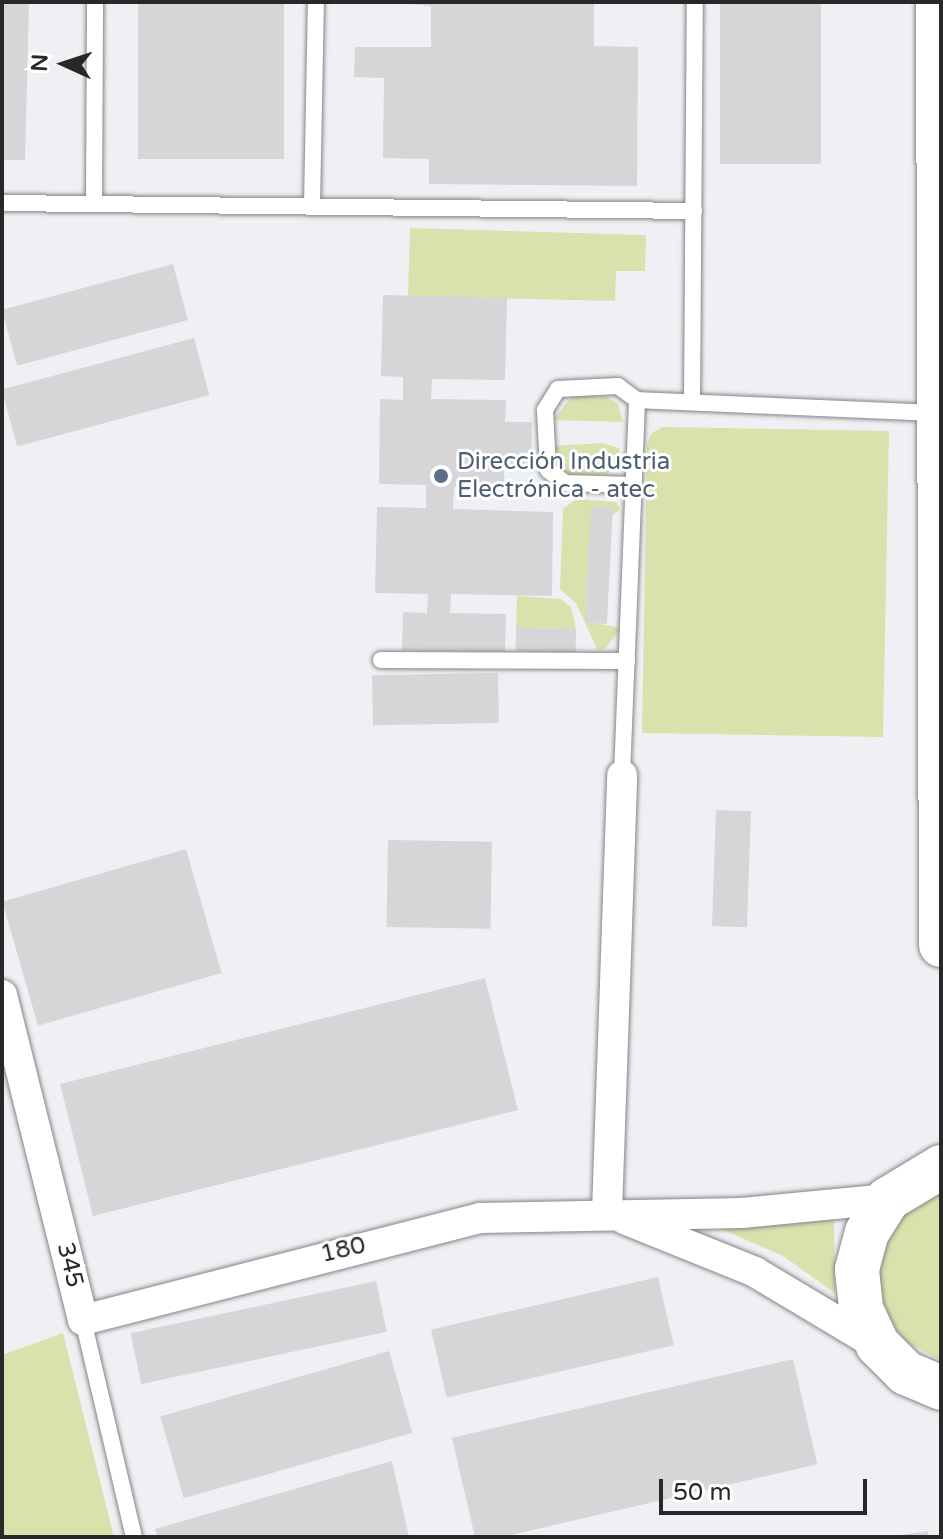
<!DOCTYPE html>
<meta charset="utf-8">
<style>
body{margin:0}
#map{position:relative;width:943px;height:1539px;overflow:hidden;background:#eff0f3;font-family:"Varela Round",sans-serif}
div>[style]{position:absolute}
.green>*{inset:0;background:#d9e2ad}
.building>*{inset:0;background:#d6d6d8;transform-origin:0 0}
.roads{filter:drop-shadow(0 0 2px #838587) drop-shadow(0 0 2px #838587)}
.lane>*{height:16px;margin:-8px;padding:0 8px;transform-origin:8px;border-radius:8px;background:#fff}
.street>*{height:30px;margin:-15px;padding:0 15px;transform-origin:15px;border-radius:15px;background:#fff}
.secondary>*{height:44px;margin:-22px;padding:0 22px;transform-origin:22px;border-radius:22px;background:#fff}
.dots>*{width:22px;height:22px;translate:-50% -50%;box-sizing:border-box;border:4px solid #fff;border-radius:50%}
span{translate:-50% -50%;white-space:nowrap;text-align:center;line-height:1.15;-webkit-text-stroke:6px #fff;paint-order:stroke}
.service-label{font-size:24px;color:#4e5e75}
.left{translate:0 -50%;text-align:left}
.street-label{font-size:24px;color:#282829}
.frame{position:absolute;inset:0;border:4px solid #282829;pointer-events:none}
.north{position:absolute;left:24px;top:24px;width:80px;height:80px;-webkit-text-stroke:6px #fff;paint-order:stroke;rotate:273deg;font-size:22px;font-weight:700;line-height:32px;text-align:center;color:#282829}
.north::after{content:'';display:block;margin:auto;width:28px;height:36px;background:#282829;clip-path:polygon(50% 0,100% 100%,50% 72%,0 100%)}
.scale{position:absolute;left:659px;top:1479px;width:208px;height:36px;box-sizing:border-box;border:4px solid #282829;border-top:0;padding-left:10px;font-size:24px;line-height:28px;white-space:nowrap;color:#282829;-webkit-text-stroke:6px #fff;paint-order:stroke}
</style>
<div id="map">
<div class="green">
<i style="clip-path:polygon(410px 228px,646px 235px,645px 271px,616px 271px,615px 301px,408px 296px)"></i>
<i style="clip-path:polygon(573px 395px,607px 397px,618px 404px,623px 422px,553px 420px)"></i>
<i style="clip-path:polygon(662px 427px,889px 431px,883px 737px,642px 733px,647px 445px,651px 434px)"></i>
<i style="clip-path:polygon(602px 443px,619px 448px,619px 461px,607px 474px,570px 475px,554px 460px,551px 446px)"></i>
<i style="clip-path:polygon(576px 499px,616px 502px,620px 509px,612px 516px,612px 507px,591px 507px,589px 622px,621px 628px,605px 649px,597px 649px,576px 603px,560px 589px,563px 509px)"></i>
<i style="clip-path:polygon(517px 596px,561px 599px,571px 607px,576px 629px,516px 628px)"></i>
<i style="clip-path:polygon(941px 1190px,941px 1361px,904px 1340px,886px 1314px,878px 1284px,881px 1252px,894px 1224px,916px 1202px)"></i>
<i style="clip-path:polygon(834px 1216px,835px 1293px,783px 1256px,712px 1225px)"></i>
<i style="clip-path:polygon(63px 1333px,114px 1537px,2px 1537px,2px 1355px)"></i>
</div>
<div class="building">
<i style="clip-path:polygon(2px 2px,29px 2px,25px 160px,2px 160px)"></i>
<i style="left:138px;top:2px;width:146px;height:157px"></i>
<i style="clip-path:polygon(385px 2px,594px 2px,594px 46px,638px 47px,637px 186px,429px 184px,429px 159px,383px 158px,384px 78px,354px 77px,355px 47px,431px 47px,431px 6px)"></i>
<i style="left:720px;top:2px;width:101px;height:162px"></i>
<i style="left:173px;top:264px;width:58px;height:177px;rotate:75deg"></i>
<i style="clip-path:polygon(383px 295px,507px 298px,505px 380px,432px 379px,431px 399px,506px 400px,505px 422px,532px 422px,531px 469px,504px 469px,504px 488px,454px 487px,453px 509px,553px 512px,552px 596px,451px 594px,450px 613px,506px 614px,505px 652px,402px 650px,403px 612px,427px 613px,428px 594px,375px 593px,377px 507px,426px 508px,426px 485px,379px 484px,380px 399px,403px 400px,403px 377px,381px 376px)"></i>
<i style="left:194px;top:338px;width:59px;height:199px;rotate:75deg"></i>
<i style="left:591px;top:506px;width:22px;height:117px;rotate:3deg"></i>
<i style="left:516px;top:628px;width:60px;height:23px;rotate:1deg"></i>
<i style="left:498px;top:673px;width:50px;height:126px;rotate:89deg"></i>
<i style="left:716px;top:810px;width:35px;height:116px;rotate:2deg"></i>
<i style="left:388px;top:840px;width:104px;height:87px;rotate:1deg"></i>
<i style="left:186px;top:849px;width:129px;height:191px;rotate:74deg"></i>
<i style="left:485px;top:978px;width:136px;height:438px;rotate:76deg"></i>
<i style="left:658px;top:1277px;width:70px;height:233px;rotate:77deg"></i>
<i style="left:376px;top:1281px;width:52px;height:251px;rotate:78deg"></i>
<i style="left:389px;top:1351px;width:85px;height:238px;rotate:74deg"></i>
<i style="left:793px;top:1359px;width:108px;height:350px;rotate:77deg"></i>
<i style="clip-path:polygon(392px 1461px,409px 1537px,158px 1537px,155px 1529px)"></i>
<i style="clip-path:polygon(928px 1531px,929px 1537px,901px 1537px,901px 1535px)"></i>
</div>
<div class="roads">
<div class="lane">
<i style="left:2px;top:203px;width:692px;rotate:0.66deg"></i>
<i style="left:94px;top:204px;width:202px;rotate:-89.7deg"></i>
<i style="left:312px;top:206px;width:204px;rotate:-88.9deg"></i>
<i style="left:637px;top:400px;width:302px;rotate:2.5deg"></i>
<i style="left:692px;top:402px;width:400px;rotate:-89.6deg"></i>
<i style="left:381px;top:660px;width:246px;rotate:0.2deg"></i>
<i style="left:622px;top:775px;width:375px;rotate:-87.7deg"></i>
<i style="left:637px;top:400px;width:24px;rotate:-144deg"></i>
<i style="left:618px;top:386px;width:60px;rotate:177.1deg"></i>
<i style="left:558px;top:389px;width:25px;rotate:122deg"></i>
<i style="left:545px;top:410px;width:60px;rotate:87.1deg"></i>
<i style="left:548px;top:470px;width:21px;rotate:37deg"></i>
<i style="left:565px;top:483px;width:68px;rotate:1.7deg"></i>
<i style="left:83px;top:1320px;width:223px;rotate:76.8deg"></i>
</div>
<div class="street">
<i style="left:2px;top:995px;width:335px;rotate:76deg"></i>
<i style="left:83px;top:1320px;width:410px;rotate:-14.4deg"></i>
<i style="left:480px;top:1218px;width:262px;rotate:-1.1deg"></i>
<i style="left:742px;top:1213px;width:147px;rotate:-5.5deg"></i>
<i style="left:607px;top:1212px;width:437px;rotate:-88deg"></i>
<i style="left:624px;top:1219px;width:141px;rotate:22deg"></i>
<i style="left:755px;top:1272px;width:142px;rotate:30.9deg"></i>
</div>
<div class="secondary">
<i style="left:938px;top:2px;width:943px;rotate:89.82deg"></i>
<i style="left:941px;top:1167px;width:62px;rotate:148.9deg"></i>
<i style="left:888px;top:1199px;width:39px;rotate:122deg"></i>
<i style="left:867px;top:1232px;width:39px;rotate:105deg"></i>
<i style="left:857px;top:1270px;width:39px;rotate:84deg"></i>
<i style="left:861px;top:1309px;width:40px;rotate:65deg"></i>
<i style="left:878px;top:1345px;width:40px;rotate:45deg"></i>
<i style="left:906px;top:1373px;width:38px;rotate:23deg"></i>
</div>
</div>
<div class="dots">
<i style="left:441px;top:476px;background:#5c6f8a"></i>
</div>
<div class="service-label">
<span class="left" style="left:457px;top:476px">Dirección Industria<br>Electrónica - atec</span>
</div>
<div class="street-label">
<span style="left:343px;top:1250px;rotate:-13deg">180</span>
<span style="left:70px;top:1265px;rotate:76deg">345</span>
</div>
<div class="frame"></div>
<div class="north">N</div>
<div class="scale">50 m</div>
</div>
